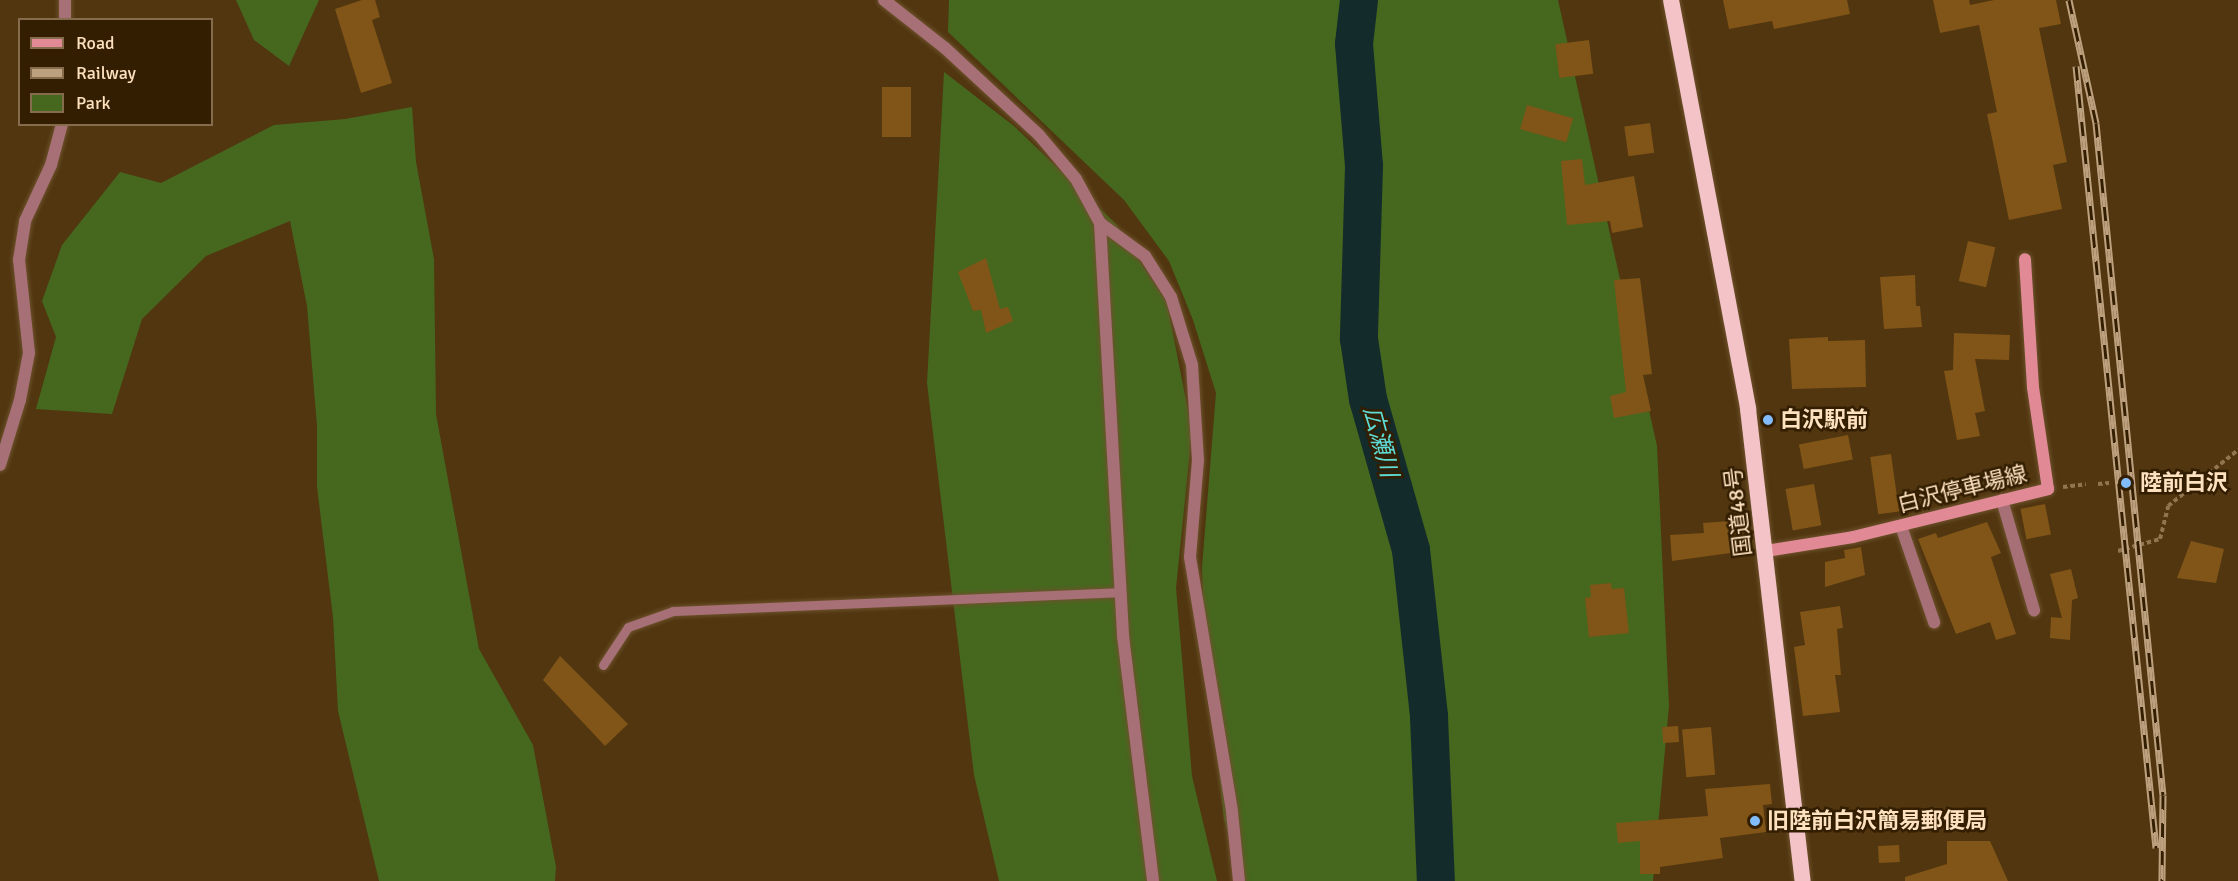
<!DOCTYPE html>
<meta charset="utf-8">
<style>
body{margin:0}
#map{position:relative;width:2238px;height:881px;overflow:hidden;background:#513610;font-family:Signika,"Noto Sans JP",sans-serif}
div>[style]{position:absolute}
.green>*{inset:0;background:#45681e}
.river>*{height:38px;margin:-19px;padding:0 19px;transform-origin:19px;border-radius:19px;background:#132c2b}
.building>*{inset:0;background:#805517;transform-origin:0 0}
.path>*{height:4px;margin-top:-2px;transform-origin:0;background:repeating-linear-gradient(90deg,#907550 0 4.5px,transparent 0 7.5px)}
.roads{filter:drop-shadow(0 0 2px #6d522c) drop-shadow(0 0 2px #6d522c)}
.service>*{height:9px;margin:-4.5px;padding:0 4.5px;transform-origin:4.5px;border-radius:4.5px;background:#a67076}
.minor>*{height:12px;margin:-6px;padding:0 6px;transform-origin:6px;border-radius:6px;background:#a67076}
.tertiary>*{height:12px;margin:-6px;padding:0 6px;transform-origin:6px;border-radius:6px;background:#a67076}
.secondary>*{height:12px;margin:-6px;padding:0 6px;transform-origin:6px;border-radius:6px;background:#e18a96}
.trunk>*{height:16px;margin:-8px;padding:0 8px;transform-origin:8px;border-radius:8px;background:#f3c3c8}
.rail>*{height:7px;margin-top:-3.5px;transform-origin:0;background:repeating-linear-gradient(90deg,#331e01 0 14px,#bda17e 0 28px);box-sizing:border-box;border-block:2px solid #bda17e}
.dots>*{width:16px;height:16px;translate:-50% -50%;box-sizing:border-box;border:3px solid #331e01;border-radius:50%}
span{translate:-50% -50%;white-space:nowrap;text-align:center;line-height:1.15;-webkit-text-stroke:5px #331e01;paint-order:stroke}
.poi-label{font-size:22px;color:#fee2c0;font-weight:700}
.left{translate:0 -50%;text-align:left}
.street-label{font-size:22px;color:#fee2c0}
.water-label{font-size:24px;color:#5ddbd6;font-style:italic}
.legend{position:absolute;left:18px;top:18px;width:195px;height:108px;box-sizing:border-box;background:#331e01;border:2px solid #846c4d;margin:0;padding:8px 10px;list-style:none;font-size:18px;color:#fee2c0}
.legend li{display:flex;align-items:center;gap:12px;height:30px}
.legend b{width:30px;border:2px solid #846c4d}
</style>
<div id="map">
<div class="green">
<i style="clip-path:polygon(236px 0,319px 0,289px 66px,254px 40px)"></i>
<i style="clip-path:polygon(949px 0,1558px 0,1657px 446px,1669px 706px,1653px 881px,1240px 881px,1224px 819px,1204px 640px,1202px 567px,1216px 393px,1193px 320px,1169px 261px,1124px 200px,948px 32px)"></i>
<i style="clip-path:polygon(944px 72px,1014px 126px,1116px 224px,1167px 303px,1192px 431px,1176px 588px,1192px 776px,1217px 881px,999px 881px,974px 775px,927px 383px)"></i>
<i style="clip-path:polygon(412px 107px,416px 162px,434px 259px,436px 414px,479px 649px,533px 745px,556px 867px,555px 881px,379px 881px,338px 711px,333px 617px,317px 487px,317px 426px,307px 306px,290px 221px,206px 256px,142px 319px,112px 414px,36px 409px,56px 337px,42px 301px,62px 245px,120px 172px,161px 183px,274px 125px,345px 119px)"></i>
</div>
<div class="river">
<i style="left:1359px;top:0;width:44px;rotate:96.5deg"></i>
<i style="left:1354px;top:44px;width:122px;rotate:85.3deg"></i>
<i style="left:1364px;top:166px;width:173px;rotate:91.7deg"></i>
<i style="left:1359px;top:339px;width:61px;rotate:81.5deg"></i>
<i style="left:1368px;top:399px;width:157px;rotate:74.1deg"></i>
<i style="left:1411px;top:550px;width:168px;rotate:83.8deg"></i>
<i style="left:1429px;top:717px;width:164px;rotate:87.6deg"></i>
</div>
<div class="building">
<i style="clip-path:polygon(362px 0,375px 0,380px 17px,372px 20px,392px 83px,361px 93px,335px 9px)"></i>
<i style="clip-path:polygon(1723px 0,1847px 0,1850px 14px,1774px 29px,1772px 21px,1729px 29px)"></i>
<i style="clip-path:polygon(1933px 0,1969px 0,1970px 5px,1994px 0,2056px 0,2061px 24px,2039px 28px,2067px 162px,2053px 165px,2062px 209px,2009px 220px,1987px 114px,1997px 112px,1979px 25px,1940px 33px)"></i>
<i style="left:1589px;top:40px;width:34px;height:34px;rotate:83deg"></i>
<i style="left:882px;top:87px;width:29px;height:50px"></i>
<i style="left:1527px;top:105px;width:48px;height:25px;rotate:16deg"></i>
<i style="left:1650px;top:123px;width:30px;height:26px;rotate:82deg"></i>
<i style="clip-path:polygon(1582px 159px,1585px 185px,1634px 176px,1643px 227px,1612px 233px,1610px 221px,1567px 225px,1561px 161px)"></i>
<i style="left:1968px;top:241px;width:28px;height:41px;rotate:13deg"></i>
<i style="clip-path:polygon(986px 258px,1000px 309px,1008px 307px,1013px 321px,986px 333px,981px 310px,973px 311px,958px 272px)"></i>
<i style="clip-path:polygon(1915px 275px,1916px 306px,1920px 306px,1922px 327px,1884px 329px,1880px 277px)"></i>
<i style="clip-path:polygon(1640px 278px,1652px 374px,1643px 375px,1651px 411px,1614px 418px,1610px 396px,1626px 392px,1614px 280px)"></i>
<i style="clip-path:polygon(1954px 333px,2010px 335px,2009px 360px,1975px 359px,1985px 411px,1975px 413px,1980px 436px,1957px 440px,1944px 371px,1953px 370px)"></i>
<i style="clip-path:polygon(1828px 337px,1828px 341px,1865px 340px,1866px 387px,1792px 389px,1789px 339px)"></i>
<i style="left:1848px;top:435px;width:25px;height:50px;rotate:79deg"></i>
<i style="left:1891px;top:454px;width:58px;height:21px;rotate:82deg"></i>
<i style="left:1814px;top:484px;width:42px;height:29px;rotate:80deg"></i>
<i style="left:2045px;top:504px;width:31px;height:25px;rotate:79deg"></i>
<i style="clip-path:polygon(1743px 520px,1745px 551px,1672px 561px,1670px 535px,1704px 533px,1703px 523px)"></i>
<i style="clip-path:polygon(1987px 522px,2001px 553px,1991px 557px,2016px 634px,1996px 640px,1990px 622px,1956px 634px,1918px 539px,1936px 533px,1938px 538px)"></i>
<i style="clip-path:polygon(2191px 541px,2224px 549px,2216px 583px,2177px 578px)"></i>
<i style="clip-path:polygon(1861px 547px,1865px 575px,1825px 587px,1825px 562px,1845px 558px,1844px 550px)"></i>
<i style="clip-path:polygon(2071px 569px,2078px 598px,2072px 600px,2070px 640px,2050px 638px,2051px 617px,2062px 618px,2050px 574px)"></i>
<i style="clip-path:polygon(1611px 583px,1612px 589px,1624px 588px,1629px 633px,1589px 637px,1585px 598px,1591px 597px,1590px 585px)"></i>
<i style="clip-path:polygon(1840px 606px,1843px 628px,1837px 629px,1841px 675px,1835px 675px,1840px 712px,1803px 716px,1794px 647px,1805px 645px,1800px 612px)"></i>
<i style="clip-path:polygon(560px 656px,628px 724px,605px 746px,543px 680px)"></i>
<i style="left:1678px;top:726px;width:16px;height:16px;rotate:86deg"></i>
<i style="left:1711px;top:727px;width:48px;height:29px;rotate:85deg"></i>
<i style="clip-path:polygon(1770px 784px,1772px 804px,1763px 805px,1766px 832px,1720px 838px,1723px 858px,1660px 867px,1660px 874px,1640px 874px,1640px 841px,1618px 843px,1616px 823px,1708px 816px,1705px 789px)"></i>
<i style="clip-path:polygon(1947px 841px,1990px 841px,2008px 881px,1905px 881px,1905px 877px,1947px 864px)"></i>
<i style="left:1899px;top:845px;width:17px;height:21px;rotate:87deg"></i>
</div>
<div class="path">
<i style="left:2098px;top:484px;width:11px;rotate:-5deg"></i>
<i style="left:2063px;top:487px;width:23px;rotate:-7deg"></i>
<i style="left:2118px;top:551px;width:44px;rotate:-15.9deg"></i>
<i style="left:2160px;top:539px;width:34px;rotate:-76deg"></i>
<i style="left:2168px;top:506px;width:90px;rotate:-38.7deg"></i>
</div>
<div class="roads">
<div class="service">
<i style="left:603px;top:665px;width:45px;rotate:-56.7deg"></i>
<i style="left:628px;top:627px;width:48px;rotate:-19.6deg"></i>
<i style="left:673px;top:611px;width:447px;rotate:-2.4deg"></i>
</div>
<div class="minor">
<i style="left:884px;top:0;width:78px;rotate:38.2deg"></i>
<i style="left:945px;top:48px;width:128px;rotate:42.8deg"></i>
<i style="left:1039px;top:135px;width:57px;rotate:49.9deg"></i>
<i style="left:1076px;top:179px;width:50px;rotate:61.4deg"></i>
<i style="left:1100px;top:223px;width:56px;rotate:36.3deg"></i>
<i style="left:1145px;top:256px;width:49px;rotate:57.6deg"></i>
<i style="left:1171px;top:297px;width:71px;rotate:72.8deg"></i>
<i style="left:1192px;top:365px;width:95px;rotate:86.4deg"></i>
<i style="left:1198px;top:460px;width:97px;rotate:94.7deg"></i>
<i style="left:1190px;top:557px;width:258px;rotate:80.6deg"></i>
<i style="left:1232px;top:812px;width:69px;rotate:84.2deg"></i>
<i style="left:1100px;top:223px;width:414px;rotate:86.8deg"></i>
<i style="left:1123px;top:636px;width:247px;rotate:83deg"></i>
<i style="left:2002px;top:500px;width:115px;rotate:73.8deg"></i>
<i style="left:1901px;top:526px;width:102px;rotate:71deg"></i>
</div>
<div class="tertiary">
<i style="left:65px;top:20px;width:20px;rotate:-90deg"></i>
<i style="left:0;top:465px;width:68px;rotate:-72.9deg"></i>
<i style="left:20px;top:400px;width:48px;rotate:-79.2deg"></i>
<i style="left:29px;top:353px;width:94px;rotate:-96.1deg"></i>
<i style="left:19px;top:260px;width:39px;rotate:-81deg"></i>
<i style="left:25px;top:221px;width:62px;rotate:-65.1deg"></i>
<i style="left:51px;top:165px;width:42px;rotate:-75deg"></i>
</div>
<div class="secondary">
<i style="left:1766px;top:551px;width:88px;rotate:-9.1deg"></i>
<i style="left:1853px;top:537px;width:201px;rotate:-13.8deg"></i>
<i style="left:2048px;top:489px;width:103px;rotate:-98.4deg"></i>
<i style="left:2033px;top:387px;width:128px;rotate:-93.6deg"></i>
</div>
<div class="trunk">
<i style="left:1671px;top:0;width:416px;rotate:79.3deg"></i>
<i style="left:1748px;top:409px;width:475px;rotate:83.4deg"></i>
</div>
</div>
<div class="rail">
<i style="left:2069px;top:0;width:126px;rotate:77.6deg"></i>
<i style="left:2096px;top:123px;width:675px;rotate:84.31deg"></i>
<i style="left:2163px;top:795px;width:86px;rotate:90.7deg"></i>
<i style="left:2076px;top:66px;width:786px;rotate:84.16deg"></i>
</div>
<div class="dots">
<i style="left:1768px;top:420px;background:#82bcfa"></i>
<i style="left:2126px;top:483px;background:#82bcfa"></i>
<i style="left:1755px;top:821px;background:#82bcfa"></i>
</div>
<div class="poi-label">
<span class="left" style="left:1780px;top:420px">白沢駅前</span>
<span class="left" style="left:2140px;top:483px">陸前白沢</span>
<span class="left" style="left:1767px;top:821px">旧陸前白沢簡易郵便局</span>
</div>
<div class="street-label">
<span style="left:1962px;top:489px;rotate:-14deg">白沢停車場線</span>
<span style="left:1738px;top:512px;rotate:-97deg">国道48号</span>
</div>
<div class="water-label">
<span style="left:1380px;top:442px;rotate:75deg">広瀬川</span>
</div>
<ul class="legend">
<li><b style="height:8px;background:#e18a96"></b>Road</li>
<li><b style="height:8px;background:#bda17e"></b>Railway</li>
<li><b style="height:16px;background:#45681e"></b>Park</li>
</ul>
</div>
